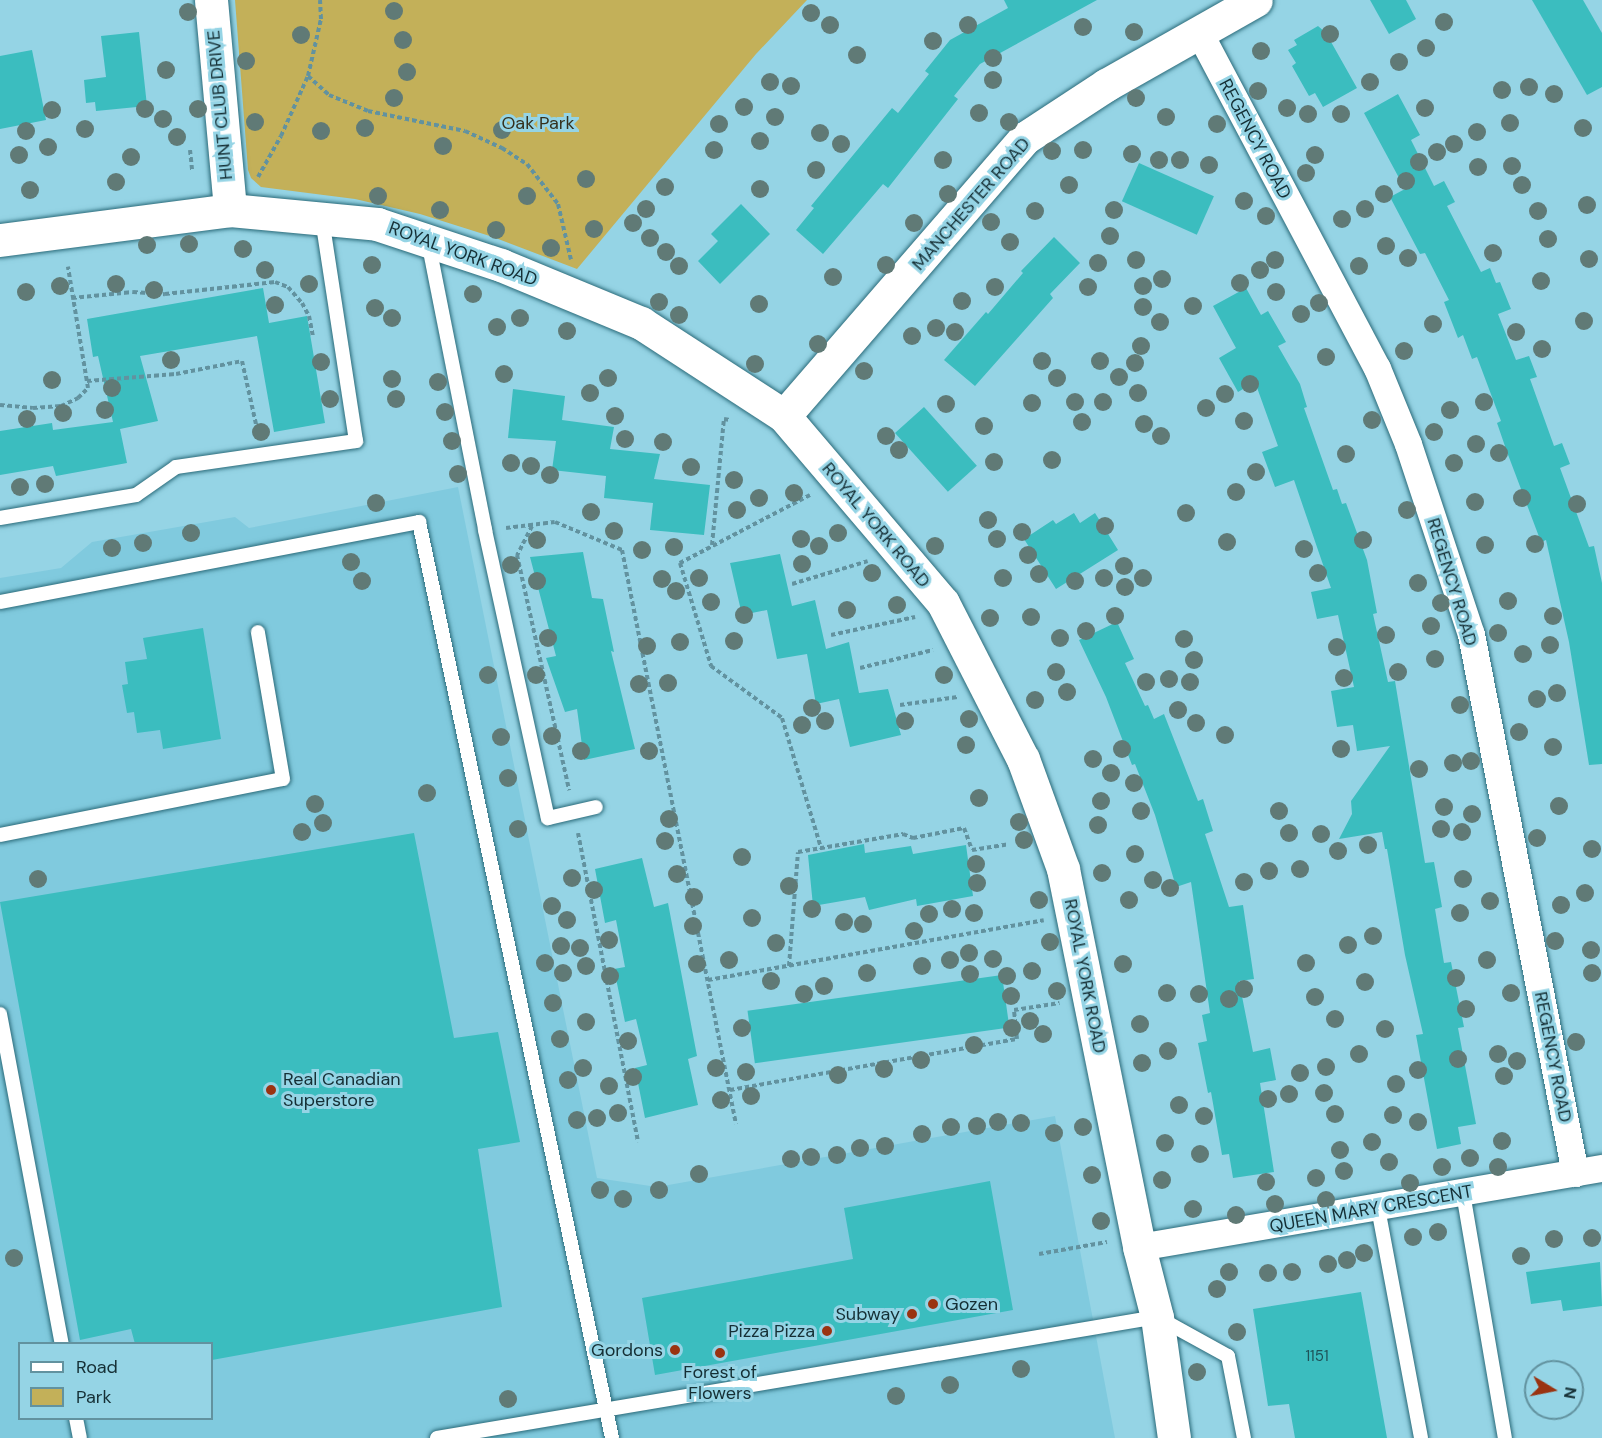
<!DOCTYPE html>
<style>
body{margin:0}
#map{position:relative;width:1602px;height:1438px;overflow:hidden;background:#95d4e5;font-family:"DM Sans",sans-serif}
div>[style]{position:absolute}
.built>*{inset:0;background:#80cade}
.green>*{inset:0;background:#c3b059}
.building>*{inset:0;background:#3bbdbf;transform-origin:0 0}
.path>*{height:4px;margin-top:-2px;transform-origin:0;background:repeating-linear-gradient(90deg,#62929f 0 4.5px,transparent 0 7.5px)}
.roads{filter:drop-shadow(0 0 2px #2b6b7a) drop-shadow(0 0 2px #2b6b7a)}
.lane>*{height:14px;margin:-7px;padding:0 7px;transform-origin:7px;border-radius:7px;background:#fff}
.street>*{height:27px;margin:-13.5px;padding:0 13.5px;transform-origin:13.5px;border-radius:13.5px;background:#fff}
.secondary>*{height:33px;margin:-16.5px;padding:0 16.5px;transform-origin:16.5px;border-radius:16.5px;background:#fff}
.trees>*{width:18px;height:18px;margin:-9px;border-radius:50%;background:#607a76}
.dots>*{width:16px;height:16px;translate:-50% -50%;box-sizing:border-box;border:3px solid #95d4e5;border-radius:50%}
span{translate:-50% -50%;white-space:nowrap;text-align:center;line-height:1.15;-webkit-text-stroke:6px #95d4e5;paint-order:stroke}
.number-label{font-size:15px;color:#1e5258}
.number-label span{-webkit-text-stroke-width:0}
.street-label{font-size:18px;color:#152f35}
.park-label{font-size:18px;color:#35301c}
.poi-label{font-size:18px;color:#152f35}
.left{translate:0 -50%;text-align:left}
.right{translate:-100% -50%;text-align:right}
.legend{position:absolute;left:18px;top:1342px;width:195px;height:78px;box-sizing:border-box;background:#95d4e5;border:2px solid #62929f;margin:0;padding:8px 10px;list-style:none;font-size:18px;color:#152f35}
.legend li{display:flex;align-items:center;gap:12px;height:30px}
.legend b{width:30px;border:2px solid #62929f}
.north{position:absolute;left:1524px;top:1360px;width:60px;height:60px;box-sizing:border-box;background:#95d4e5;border:2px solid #62929f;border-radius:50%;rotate:100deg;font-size:16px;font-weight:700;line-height:24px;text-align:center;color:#152f35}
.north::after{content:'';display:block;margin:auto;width:21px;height:27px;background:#9a3311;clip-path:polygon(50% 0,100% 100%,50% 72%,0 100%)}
</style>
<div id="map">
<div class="built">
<i style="clip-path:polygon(evenodd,458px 487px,597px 1178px,657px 1187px,1055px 1116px,1115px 1438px,0 1438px,0 578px,61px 568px,92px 542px,235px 517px,249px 528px,458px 487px,20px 1344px,212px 1344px,212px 1418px,20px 1418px,20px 1344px)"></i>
</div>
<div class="green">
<i style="clip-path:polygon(235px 0,807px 0,756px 54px,577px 269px,493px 237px,420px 214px,355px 199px,261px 187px,251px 178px,248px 170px)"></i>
</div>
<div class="building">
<i style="clip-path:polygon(1004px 0,1097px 0,980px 64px,954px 96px,958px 99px,888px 188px,883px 184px,823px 254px,796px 230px,814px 208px,811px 206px,892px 108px,898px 113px,929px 74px,925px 71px,950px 40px,1008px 8px)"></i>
<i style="clip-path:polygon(1370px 0,1406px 0,1416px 19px,1389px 34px)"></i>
<i style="clip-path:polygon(1532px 0,1583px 0,1602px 33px,1602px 87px,1587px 95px)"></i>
<i style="clip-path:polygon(1318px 26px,1326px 33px,1357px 88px,1323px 107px,1315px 93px,1309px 96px,1292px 66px,1296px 63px,1288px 50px,1297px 45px,1294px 40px)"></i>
<i style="clip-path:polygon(139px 32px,147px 106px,96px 111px,95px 102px,86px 103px,84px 80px,106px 77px,101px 36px)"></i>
<i style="clip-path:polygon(32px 50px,46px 120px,0 129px,0 56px)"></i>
<i style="clip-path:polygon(1398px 94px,1420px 135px,1411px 140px,1434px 186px,1444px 181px,1455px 202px,1447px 206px,1481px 272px,1490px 268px,1496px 283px,1500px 282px,1511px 309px,1498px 314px,1516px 360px,1529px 356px,1537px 377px,1530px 379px,1554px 446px,1562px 443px,1570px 464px,1560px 468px,1589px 547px,1594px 546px,1602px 583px,1602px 764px,1589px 765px,1569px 642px,1546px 540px,1541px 542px,1507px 452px,1497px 423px,1501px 421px,1477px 357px,1472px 359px,1463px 335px,1458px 338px,1444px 302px,1449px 300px,1425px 253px,1420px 254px,1390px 197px,1405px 189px,1364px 113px)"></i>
<i style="left:1139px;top:163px;width:82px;height:42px;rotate:24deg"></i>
<i style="clip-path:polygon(741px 204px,770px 234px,720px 284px,698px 261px,718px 241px,711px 234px)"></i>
<i style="clip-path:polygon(1054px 237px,1080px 263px,1050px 294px,1053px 298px,975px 386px,944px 360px,986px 312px,988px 314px,1023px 273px,1021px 271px)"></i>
<i style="clip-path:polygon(263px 288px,269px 323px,307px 316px,325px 423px,274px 432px,257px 336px,140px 356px,158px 421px,120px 429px,127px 463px,56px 476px,53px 466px,0 475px,0 431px,52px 423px,53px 430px,113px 422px,98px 356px,93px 357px,87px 319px)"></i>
<i style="clip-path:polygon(1246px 288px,1261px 315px,1268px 311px,1286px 342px,1278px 346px,1300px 384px,1307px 407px,1304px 408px,1333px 490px,1337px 489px,1342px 504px,1346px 503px,1367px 560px,1377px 613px,1373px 614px,1388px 682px,1395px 681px,1425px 863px,1434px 862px,1442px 907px,1435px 909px,1444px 963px,1451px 962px,1464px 1027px,1458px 1028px,1476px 1124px,1458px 1127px,1461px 1144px,1437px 1149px,1416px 1035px,1423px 1034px,1405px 955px,1387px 849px,1385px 849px,1382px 832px,1339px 839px,1352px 814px,1351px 801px,1390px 746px,1357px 751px,1353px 725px,1337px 727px,1331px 691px,1354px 687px,1338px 615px,1317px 619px,1311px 592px,1331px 588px,1294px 480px,1275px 487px,1262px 452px,1278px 446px,1255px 382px,1238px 392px,1219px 358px,1236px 348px,1213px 306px)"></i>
<i style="clip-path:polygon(513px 389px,565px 396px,562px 420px,614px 427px,610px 449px,660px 454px,654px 479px,710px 485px,704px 535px,650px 530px,653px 503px,604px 498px,606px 476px,552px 470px,556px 441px,508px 438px)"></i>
<i style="left:924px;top:407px;width:79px;height:39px;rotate:48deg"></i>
<i style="clip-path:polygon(1074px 513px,1080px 523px,1095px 513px,1118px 550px,1056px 589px,1024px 539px,1053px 520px,1056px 524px)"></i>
<i style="clip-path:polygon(583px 552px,592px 598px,603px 599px,614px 652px,611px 651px,635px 749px,584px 760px,577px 709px,565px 712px,546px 658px,556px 656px,530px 557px)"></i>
<i style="clip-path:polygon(780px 554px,792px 606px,815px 600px,826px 649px,849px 642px,859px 693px,888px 689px,901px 735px,850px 747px,839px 699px,816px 704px,807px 654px,777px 659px,767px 610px,742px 615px,730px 563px)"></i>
<i style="clip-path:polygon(1117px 622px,1134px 659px,1125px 663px,1145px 706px,1148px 705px,1154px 719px,1164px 714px,1198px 801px,1203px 799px,1213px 831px,1205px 834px,1229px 907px,1243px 905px,1254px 979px,1239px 981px,1253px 1052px,1270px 1048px,1276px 1080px,1260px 1083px,1274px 1172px,1233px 1178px,1229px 1154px,1222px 1155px,1211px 1092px,1208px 1093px,1198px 1043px,1207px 1041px,1202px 1015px,1210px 1013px,1191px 882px,1176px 887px,1155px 815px,1135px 764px,1132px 765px,1106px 697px,1079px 640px)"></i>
<i style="clip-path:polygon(203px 628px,221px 739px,163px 749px,160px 730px,137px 733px,134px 712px,127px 713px,122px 685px,128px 684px,125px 662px,147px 659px,143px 638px)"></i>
<i style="clip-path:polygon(414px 833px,454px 1038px,498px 1032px,520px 1142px,478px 1149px,502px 1307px,212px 1360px,212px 1344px,135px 1344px,131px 1329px,80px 1340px,0 902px)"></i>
<i style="clip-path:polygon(864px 844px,865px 853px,911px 846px,913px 854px,966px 845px,973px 896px,917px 906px,916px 899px,869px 910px,865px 897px,813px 906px,808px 855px)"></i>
<i style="clip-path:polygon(642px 858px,654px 907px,668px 903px,697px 1056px,688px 1059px,698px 1105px,645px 1118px,635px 1068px,647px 1065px,636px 1019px,625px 1022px,614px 969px,625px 967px,616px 920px,605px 923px,595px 869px)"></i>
<i style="left:1002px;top:975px;width:53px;height:257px;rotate:82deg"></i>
<i style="clip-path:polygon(990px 1181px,1013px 1310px,655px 1375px,642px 1298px,853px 1259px,844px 1208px)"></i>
<i style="clip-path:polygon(1600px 1262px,1602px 1306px,1563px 1311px,1561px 1300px,1531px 1304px,1526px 1272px)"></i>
<i style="clip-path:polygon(1361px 1292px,1387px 1438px,1295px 1438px,1289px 1404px,1268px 1406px,1253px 1309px)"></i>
</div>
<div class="path">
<i style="left:308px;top:76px;width:58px;rotate:-77.2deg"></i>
<i style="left:321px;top:19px;width:19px;rotate:-93deg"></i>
<i style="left:190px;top:150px;width:20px;rotate:84deg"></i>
<i style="left:258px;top:177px;width:47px;rotate:-60.7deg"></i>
<i style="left:281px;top:136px;width:66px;rotate:-65.8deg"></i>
<i style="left:308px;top:76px;width:28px;rotate:42deg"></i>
<i style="left:329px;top:95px;width:42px;rotate:22.3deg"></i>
<i style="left:368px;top:111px;width:99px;rotate:11.7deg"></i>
<i style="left:465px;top:131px;width:41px;rotate:24.7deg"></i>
<i style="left:502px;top:148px;width:30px;rotate:33deg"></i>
<i style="left:527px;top:164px;width:51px;rotate:52.2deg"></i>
<i style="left:558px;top:204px;width:57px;rotate:76.9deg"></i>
<i style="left:72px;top:298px;width:61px;rotate:-5.6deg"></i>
<i style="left:133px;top:292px;width:32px;rotate:4deg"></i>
<i style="left:165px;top:294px;width:111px;rotate:-6.2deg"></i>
<i style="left:275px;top:282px;width:14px;rotate:21deg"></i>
<i style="left:288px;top:287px;width:21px;rotate:49deg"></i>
<i style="left:302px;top:303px;width:15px;rotate:62deg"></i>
<i style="left:309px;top:316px;width:21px;rotate:79deg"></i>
<i style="left:87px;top:381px;width:89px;rotate:-4.5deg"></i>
<i style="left:176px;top:374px;width:67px;rotate:-11.1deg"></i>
<i style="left:242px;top:361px;width:74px;rotate:77.5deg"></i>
<i style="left:0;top:405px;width:33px;rotate:5deg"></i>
<i style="left:33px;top:408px;width:28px;rotate:-4deg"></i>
<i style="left:61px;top:406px;width:19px;rotate:-25deg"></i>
<i style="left:78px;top:398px;width:14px;rotate:-45deg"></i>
<i style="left:88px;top:388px;width:123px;rotate:-99.4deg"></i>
<i style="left:810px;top:495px;width:147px;rotate:152.4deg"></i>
<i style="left:680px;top:563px;width:108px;rotate:73.2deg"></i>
<i style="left:711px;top:666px;width:88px;rotate:36.2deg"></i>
<i style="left:782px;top:718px;width:136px;rotate:73.3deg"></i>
<i style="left:532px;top:526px;width:33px;rotate:117deg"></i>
<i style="left:517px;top:555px;width:241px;rotate:77.5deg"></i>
<i style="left:506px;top:528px;width:49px;rotate:-7deg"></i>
<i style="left:555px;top:522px;width:73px;rotate:22.7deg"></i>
<i style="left:622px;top:550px;width:585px;rotate:78.77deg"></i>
<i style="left:712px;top:545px;width:127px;rotate:-84.6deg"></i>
<i style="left:724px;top:419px;width:6px;rotate:9deg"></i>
<i style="left:792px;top:584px;width:79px;rotate:-16.8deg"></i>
<i style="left:831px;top:635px;width:86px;rotate:-12.1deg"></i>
<i style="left:860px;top:668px;width:75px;rotate:-13.9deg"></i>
<i style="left:900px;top:705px;width:58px;rotate:-8deg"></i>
<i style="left:578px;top:833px;width:315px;rotate:79deg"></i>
<i style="left:789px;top:966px;width:114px;rotate:-85.5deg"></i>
<i style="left:798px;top:852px;width:107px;rotate:-9.7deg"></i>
<i style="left:903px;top:834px;width:11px;rotate:22deg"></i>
<i style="left:913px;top:838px;width:52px;rotate:-11.1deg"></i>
<i style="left:964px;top:828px;width:23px;rotate:70deg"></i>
<i style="left:972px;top:850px;width:37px;rotate:-9deg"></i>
<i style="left:708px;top:980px;width:341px;rotate:-10.1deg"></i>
<i style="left:730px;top:1090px;width:291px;rotate:-10.1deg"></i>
<i style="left:1017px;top:1039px;width:29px;rotate:-96deg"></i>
<i style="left:1014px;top:1010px;width:46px;rotate:-8.8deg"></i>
<i style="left:1039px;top:1254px;width:69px;rotate:-10deg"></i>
</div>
<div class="roads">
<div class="lane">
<i style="left:428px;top:241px;width:295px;rotate:78.8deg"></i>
<i style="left:485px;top:530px;width:295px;rotate:77.7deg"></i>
<i style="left:548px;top:818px;width:49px;rotate:-12.9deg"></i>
<i style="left:0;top:518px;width:138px;rotate:-9.6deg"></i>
<i style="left:136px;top:495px;width:49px;rotate:-35deg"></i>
<i style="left:176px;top:467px;width:182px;rotate:-8.2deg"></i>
<i style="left:356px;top:441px;width:226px;rotate:-98.7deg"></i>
<i style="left:0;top:602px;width:427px;rotate:-10.8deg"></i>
<i style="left:419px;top:522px;width:936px;rotate:78.1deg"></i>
<i style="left:0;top:835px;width:288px;rotate:-11.2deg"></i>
<i style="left:283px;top:779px;width:149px;rotate:-99.7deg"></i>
<i style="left:0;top:1014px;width:336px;rotate:79.4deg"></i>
<i style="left:1463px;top:1193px;width:249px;rotate:80.3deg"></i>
<i style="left:1378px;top:1208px;width:234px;rotate:79.4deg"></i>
<i style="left:76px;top:1418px;width:20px;rotate:79deg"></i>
<i style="left:437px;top:1438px;width:730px;rotate:-9.54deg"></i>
<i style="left:1157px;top:1317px;width:81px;rotate:28.8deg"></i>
<i style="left:1228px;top:1356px;width:84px;rotate:79deg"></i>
</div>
<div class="street">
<i style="left:1200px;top:34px;width:378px;rotate:62.1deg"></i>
<i style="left:1377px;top:368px;width:82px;rotate:67.8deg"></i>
<i style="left:1408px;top:444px;width:200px;rotate:71.7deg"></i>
<i style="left:1471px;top:634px;width:549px;rotate:79.08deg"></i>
<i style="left:1139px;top:1247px;width:470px;rotate:-9.7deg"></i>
</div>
<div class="secondary">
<i style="left:211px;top:0;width:211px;rotate:84.8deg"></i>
<i style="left:0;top:240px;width:232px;rotate:-7.4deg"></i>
<i style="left:230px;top:210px;width:148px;rotate:5.4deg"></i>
<i style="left:377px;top:224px;width:131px;rotate:18.3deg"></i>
<i style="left:501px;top:265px;width:152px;rotate:22.5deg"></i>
<i style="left:641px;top:323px;width:171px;rotate:33deg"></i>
<i style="left:784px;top:416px;width:245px;rotate:49.6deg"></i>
<i style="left:943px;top:603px;width:175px;rotate:62.9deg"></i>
<i style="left:1023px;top:759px;width:117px;rotate:70deg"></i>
<i style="left:1063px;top:869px;width:386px;rotate:78.6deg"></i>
<i style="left:1139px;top:1247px;width:72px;rotate:75.6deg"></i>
<i style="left:1157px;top:1317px;width:122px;rotate:82deg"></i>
<i style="left:784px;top:416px;width:368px;rotate:-49.1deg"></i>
<i style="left:1025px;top:138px;width:97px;rotate:-33.2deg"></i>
<i style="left:1106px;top:85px;width:172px;rotate:-29.5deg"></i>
</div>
</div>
<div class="trees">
<i style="left:394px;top:11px"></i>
<i style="left:188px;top:12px"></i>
<i style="left:811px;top:13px"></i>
<i style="left:1444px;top:22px"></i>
<i style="left:830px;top:25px"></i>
<i style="left:968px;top:25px"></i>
<i style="left:1083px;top:27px"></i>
<i style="left:1134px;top:32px"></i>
<i style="left:1330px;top:34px"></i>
<i style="left:301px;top:35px"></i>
<i style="left:403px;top:40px"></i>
<i style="left:933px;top:41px"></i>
<i style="left:1426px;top:48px"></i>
<i style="left:1261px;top:51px"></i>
<i style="left:857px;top:55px"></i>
<i style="left:993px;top:58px"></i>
<i style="left:246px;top:61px"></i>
<i style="left:1399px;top:62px"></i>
<i style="left:166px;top:70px"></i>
<i style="left:407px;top:72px"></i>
<i style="left:993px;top:80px"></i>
<i style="left:770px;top:82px"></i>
<i style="left:1370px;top:82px"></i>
<i style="left:791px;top:86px"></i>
<i style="left:1529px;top:87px"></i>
<i style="left:1502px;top:90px"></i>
<i style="left:1258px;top:91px"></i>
<i style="left:1554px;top:94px"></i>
<i style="left:394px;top:98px"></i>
<i style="left:1136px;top:98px"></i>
<i style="left:744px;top:107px"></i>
<i style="left:1287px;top:108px"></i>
<i style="left:1425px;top:108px"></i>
<i style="left:145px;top:109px"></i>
<i style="left:198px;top:109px"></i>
<i style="left:52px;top:110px"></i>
<i style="left:979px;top:113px"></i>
<i style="left:1308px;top:114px"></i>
<i style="left:1341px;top:114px"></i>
<i style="left:775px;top:117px"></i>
<i style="left:1166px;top:117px"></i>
<i style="left:163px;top:119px"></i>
<i style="left:255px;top:122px"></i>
<i style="left:1009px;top:122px"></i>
<i style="left:1510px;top:123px"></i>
<i style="left:719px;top:124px"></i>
<i style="left:1217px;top:124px"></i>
<i style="left:365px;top:128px"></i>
<i style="left:1583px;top:128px"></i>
<i style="left:85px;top:129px"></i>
<i style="left:502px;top:130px"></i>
<i style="left:26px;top:131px"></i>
<i style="left:321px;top:131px"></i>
<i style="left:1477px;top:132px"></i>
<i style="left:820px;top:133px"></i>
<i style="left:177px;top:137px"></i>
<i style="left:760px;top:141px"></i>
<i style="left:841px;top:144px"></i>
<i style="left:1454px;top:144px"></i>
<i style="left:443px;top:146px"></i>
<i style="left:48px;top:147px"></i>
<i style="left:714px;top:150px"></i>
<i style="left:1083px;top:150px"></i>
<i style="left:1052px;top:151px"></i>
<i style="left:1437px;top:152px"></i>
<i style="left:1132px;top:154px"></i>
<i style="left:19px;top:155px"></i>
<i style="left:1315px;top:155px"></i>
<i style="left:131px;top:157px"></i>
<i style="left:943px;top:160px"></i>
<i style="left:1159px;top:160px"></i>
<i style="left:1180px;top:160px"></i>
<i style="left:1419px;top:162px"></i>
<i style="left:1209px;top:165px"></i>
<i style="left:1512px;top:166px"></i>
<i style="left:1478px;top:167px"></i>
<i style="left:816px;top:170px"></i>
<i style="left:1306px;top:173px"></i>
<i style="left:586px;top:179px"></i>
<i style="left:1406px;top:181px"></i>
<i style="left:116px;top:182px"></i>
<i style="left:1069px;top:185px"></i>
<i style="left:1522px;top:185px"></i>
<i style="left:665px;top:187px"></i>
<i style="left:760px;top:189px"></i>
<i style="left:30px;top:190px"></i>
<i style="left:948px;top:194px"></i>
<i style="left:1384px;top:194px"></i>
<i style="left:378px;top:196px"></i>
<i style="left:527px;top:196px"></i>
<i style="left:1244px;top:201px"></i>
<i style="left:1587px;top:205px"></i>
<i style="left:646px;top:209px"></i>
<i style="left:1365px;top:209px"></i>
<i style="left:440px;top:210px"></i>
<i style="left:1114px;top:210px"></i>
<i style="left:1035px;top:211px"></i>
<i style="left:1538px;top:211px"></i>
<i style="left:1266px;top:216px"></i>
<i style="left:1342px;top:219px"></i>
<i style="left:991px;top:222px"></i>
<i style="left:633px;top:223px"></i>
<i style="left:914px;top:223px"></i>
<i style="left:594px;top:229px"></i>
<i style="left:496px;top:230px"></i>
<i style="left:1110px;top:236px"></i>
<i style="left:650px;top:238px"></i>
<i style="left:1548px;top:239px"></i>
<i style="left:1010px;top:242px"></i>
<i style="left:189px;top:244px"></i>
<i style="left:147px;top:245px"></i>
<i style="left:1386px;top:246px"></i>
<i style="left:551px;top:248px"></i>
<i style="left:243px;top:249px"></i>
<i style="left:666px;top:252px"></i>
<i style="left:1493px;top:253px"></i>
<i style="left:1408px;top:258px"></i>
<i style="left:1589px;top:259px"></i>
<i style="left:1136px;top:260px"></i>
<i style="left:1275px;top:260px"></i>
<i style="left:1098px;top:263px"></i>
<i style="left:372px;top:265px"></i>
<i style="left:886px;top:265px"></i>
<i style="left:679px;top:266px"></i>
<i style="left:1359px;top:266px"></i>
<i style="left:265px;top:270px"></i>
<i style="left:1260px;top:270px"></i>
<i style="left:833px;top:277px"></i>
<i style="left:1162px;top:279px"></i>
<i style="left:1541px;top:281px"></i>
<i style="left:1240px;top:283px"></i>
<i style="left:116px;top:284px"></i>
<i style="left:309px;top:284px"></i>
<i style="left:60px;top:286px"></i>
<i style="left:1143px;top:286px"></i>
<i style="left:995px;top:287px"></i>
<i style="left:1088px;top:287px"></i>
<i style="left:154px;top:290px"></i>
<i style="left:26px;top:292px"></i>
<i style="left:1276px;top:292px"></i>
<i style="left:473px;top:294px"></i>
<i style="left:962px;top:301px"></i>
<i style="left:659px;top:302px"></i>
<i style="left:1319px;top:303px"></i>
<i style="left:759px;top:304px"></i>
<i style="left:275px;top:305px"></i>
<i style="left:1193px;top:306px"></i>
<i style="left:1143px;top:307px"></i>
<i style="left:375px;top:308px"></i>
<i style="left:1301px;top:314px"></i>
<i style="left:679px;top:315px"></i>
<i style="left:392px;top:318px"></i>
<i style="left:520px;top:318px"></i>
<i style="left:1584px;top:321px"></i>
<i style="left:1160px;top:322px"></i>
<i style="left:1433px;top:324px"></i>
<i style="left:497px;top:327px"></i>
<i style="left:936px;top:328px"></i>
<i style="left:567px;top:331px"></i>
<i style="left:955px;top:332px"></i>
<i style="left:1516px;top:332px"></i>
<i style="left:912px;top:336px"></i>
<i style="left:818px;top:344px"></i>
<i style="left:1141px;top:346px"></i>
<i style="left:1542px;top:349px"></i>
<i style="left:1404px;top:351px"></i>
<i style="left:1326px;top:357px"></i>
<i style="left:171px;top:360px"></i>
<i style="left:1042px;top:361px"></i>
<i style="left:1100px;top:361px"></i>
<i style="left:321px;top:362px"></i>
<i style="left:1135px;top:363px"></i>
<i style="left:755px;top:364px"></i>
<i style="left:864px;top:371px"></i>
<i style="left:504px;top:374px"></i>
<i style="left:1119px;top:377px"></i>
<i style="left:608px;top:378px"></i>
<i style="left:1057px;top:378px"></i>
<i style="left:392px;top:379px"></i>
<i style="left:52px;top:380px"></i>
<i style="left:438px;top:382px"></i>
<i style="left:1250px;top:384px"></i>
<i style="left:112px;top:388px"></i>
<i style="left:590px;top:393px"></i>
<i style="left:1138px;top:393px"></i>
<i style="left:1225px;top:394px"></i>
<i style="left:330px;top:399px"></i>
<i style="left:396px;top:399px"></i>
<i style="left:1075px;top:402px"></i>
<i style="left:1103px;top:402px"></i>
<i style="left:1484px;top:402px"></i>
<i style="left:1032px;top:403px"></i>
<i style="left:946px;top:404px"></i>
<i style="left:1206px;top:408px"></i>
<i style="left:105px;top:410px"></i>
<i style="left:1450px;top:410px"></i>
<i style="left:445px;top:412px"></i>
<i style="left:63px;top:413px"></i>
<i style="left:615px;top:416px"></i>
<i style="left:27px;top:419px"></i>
<i style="left:1372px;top:420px"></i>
<i style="left:1244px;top:421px"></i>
<i style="left:1082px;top:422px"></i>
<i style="left:1144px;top:424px"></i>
<i style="left:984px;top:426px"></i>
<i style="left:261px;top:432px"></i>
<i style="left:1434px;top:432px"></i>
<i style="left:886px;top:436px"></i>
<i style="left:1161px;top:436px"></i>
<i style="left:625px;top:439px"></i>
<i style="left:452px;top:441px"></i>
<i style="left:663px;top:442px"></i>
<i style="left:1476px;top:444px"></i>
<i style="left:899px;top:450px"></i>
<i style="left:1499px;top:453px"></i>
<i style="left:1346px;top:454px"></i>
<i style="left:1052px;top:460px"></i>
<i style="left:994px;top:462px"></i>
<i style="left:511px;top:463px"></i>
<i style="left:1454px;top:463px"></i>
<i style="left:531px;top:466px"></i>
<i style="left:691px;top:467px"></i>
<i style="left:1256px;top:472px"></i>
<i style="left:458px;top:474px"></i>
<i style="left:550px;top:475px"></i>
<i style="left:734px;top:480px"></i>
<i style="left:45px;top:484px"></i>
<i style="left:20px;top:487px"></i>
<i style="left:1236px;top:492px"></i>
<i style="left:794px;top:493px"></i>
<i style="left:759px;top:498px"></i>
<i style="left:1522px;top:498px"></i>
<i style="left:1475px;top:502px"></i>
<i style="left:376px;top:503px"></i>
<i style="left:1577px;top:504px"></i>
<i style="left:737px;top:510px"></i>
<i style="left:1407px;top:510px"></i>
<i style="left:591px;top:512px"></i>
<i style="left:1186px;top:513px"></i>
<i style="left:988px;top:520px"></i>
<i style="left:1105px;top:526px"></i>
<i style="left:614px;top:531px"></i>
<i style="left:1022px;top:532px"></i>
<i style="left:191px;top:533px"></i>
<i style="left:838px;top:533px"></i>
<i style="left:801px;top:539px"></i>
<i style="left:997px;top:539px"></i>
<i style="left:537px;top:540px"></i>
<i style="left:1363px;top:540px"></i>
<i style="left:1227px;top:542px"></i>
<i style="left:143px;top:543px"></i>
<i style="left:1535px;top:544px"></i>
<i style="left:1485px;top:545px"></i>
<i style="left:819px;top:546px"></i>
<i style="left:935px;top:546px"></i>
<i style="left:674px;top:547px"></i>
<i style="left:112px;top:548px"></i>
<i style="left:1304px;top:549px"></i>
<i style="left:642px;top:550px"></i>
<i style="left:1028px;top:555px"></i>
<i style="left:351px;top:562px"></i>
<i style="left:802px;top:564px"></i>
<i style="left:511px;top:565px"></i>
<i style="left:1124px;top:566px"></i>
<i style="left:872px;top:573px"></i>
<i style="left:1318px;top:573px"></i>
<i style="left:1039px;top:574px"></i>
<i style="left:699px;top:578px"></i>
<i style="left:1003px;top:578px"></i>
<i style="left:1104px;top:578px"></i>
<i style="left:1143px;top:578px"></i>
<i style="left:662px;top:579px"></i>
<i style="left:362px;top:581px"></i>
<i style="left:537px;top:581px"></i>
<i style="left:1075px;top:581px"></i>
<i style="left:1418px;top:583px"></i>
<i style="left:1125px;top:587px"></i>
<i style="left:676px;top:591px"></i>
<i style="left:1508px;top:601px"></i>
<i style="left:711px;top:602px"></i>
<i style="left:1441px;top:603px"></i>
<i style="left:897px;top:605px"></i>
<i style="left:847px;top:610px"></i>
<i style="left:744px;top:615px"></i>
<i style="left:1115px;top:616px"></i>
<i style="left:1553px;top:616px"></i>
<i style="left:1031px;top:617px"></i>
<i style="left:990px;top:618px"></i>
<i style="left:1431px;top:626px"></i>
<i style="left:1086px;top:631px"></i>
<i style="left:1498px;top:633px"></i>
<i style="left:1386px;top:635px"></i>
<i style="left:548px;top:638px"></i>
<i style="left:1060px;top:638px"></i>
<i style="left:1184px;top:639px"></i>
<i style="left:734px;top:641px"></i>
<i style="left:680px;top:642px"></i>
<i style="left:1550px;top:645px"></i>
<i style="left:647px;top:646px"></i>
<i style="left:1337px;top:647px"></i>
<i style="left:1523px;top:654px"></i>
<i style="left:1435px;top:659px"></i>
<i style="left:1194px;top:660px"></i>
<i style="left:1056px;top:672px"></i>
<i style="left:1398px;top:672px"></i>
<i style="left:488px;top:675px"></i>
<i style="left:536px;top:675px"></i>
<i style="left:944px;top:675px"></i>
<i style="left:1344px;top:678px"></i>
<i style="left:1169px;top:679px"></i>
<i style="left:1146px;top:682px"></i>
<i style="left:1190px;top:682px"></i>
<i style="left:668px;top:683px"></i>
<i style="left:639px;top:684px"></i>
<i style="left:1067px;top:692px"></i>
<i style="left:1557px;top:693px"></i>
<i style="left:1537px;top:699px"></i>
<i style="left:1035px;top:700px"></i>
<i style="left:1460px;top:705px"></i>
<i style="left:812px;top:708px"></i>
<i style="left:1178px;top:710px"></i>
<i style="left:969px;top:719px"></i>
<i style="left:825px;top:721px"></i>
<i style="left:905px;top:721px"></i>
<i style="left:1196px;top:723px"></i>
<i style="left:802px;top:725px"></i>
<i style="left:1519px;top:732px"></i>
<i style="left:1225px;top:735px"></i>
<i style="left:552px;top:736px"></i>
<i style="left:501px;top:737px"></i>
<i style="left:966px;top:745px"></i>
<i style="left:1553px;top:747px"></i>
<i style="left:1122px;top:749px"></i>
<i style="left:1341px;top:749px"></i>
<i style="left:581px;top:751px"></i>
<i style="left:649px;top:751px"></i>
<i style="left:1093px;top:759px"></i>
<i style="left:1471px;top:761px"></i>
<i style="left:1453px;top:763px"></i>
<i style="left:1419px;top:769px"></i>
<i style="left:1111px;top:773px"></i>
<i style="left:508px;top:778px"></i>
<i style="left:1134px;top:783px"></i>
<i style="left:427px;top:793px"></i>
<i style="left:979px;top:798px"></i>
<i style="left:1101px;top:801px"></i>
<i style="left:315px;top:804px"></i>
<i style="left:1559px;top:806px"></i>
<i style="left:1444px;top:807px"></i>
<i style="left:1141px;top:811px"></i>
<i style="left:1279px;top:811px"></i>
<i style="left:1472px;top:814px"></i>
<i style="left:669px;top:819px"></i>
<i style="left:1019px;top:822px"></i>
<i style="left:323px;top:823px"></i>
<i style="left:1098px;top:825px"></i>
<i style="left:518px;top:829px"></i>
<i style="left:1441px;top:829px"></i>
<i style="left:302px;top:832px"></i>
<i style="left:1462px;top:832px"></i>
<i style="left:1289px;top:833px"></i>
<i style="left:1321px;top:834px"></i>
<i style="left:1537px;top:838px"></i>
<i style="left:1024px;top:840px"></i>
<i style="left:665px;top:841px"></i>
<i style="left:1368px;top:845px"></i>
<i style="left:1592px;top:849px"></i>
<i style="left:1338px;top:851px"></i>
<i style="left:1135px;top:854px"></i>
<i style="left:742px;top:857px"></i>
<i style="left:976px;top:864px"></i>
<i style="left:1300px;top:869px"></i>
<i style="left:1269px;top:871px"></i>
<i style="left:1102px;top:873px"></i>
<i style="left:677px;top:874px"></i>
<i style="left:572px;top:878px"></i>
<i style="left:38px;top:879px"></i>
<i style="left:1463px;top:879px"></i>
<i style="left:1153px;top:880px"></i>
<i style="left:1244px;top:882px"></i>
<i style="left:977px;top:883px"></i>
<i style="left:789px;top:886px"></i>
<i style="left:1170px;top:888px"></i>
<i style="left:594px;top:890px"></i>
<i style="left:1585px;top:893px"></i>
<i style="left:694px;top:897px"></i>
<i style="left:1039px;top:900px"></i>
<i style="left:1129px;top:900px"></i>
<i style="left:1490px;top:901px"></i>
<i style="left:1561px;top:905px"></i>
<i style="left:552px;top:906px"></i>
<i style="left:812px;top:909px"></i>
<i style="left:952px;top:909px"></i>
<i style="left:974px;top:913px"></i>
<i style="left:1460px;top:913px"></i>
<i style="left:929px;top:914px"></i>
<i style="left:752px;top:918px"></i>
<i style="left:567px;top:920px"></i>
<i style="left:844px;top:922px"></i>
<i style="left:863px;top:924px"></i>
<i style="left:693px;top:926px"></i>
<i style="left:914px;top:931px"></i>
<i style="left:1373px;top:936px"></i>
<i style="left:609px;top:940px"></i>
<i style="left:1555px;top:941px"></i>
<i style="left:1050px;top:942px"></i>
<i style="left:776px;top:943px"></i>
<i style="left:1348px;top:945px"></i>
<i style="left:561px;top:946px"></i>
<i style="left:580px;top:948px"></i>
<i style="left:1591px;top:950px"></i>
<i style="left:969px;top:953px"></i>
<i style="left:993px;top:959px"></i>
<i style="left:729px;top:960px"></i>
<i style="left:950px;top:960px"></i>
<i style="left:1487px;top:960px"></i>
<i style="left:545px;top:963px"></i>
<i style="left:1306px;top:963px"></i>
<i style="left:697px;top:964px"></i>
<i style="left:1123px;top:964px"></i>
<i style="left:586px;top:966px"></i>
<i style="left:922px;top:966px"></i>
<i style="left:1032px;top:971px"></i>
<i style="left:563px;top:973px"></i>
<i style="left:867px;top:973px"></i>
<i style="left:1592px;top:973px"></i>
<i style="left:970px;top:974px"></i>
<i style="left:610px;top:976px"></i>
<i style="left:1007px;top:976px"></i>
<i style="left:1456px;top:978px"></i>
<i style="left:771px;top:981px"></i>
<i style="left:1365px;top:982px"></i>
<i style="left:824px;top:986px"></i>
<i style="left:1244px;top:989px"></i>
<i style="left:1057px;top:991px"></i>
<i style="left:1167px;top:993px"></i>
<i style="left:1511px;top:993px"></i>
<i style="left:804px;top:994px"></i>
<i style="left:1199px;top:994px"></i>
<i style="left:1011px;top:996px"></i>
<i style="left:1315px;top:997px"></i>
<i style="left:1229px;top:999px"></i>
<i style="left:553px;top:1003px"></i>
<i style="left:1466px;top:1009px"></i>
<i style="left:1335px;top:1019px"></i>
<i style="left:1030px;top:1021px"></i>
<i style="left:586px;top:1022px"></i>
<i style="left:1140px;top:1024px"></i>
<i style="left:742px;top:1028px"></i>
<i style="left:1012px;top:1028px"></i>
<i style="left:1385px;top:1029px"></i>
<i style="left:1043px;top:1034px"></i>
<i style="left:560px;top:1039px"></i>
<i style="left:628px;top:1041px"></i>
<i style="left:1576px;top:1042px"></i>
<i style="left:974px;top:1045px"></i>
<i style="left:1168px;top:1051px"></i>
<i style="left:1359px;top:1054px"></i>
<i style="left:1498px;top:1054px"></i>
<i style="left:1458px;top:1059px"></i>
<i style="left:921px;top:1060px"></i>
<i style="left:1517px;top:1061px"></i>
<i style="left:1142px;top:1063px"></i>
<i style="left:1326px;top:1067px"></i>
<i style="left:583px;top:1068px"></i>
<i style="left:716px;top:1068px"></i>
<i style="left:884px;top:1069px"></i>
<i style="left:1418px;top:1070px"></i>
<i style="left:746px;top:1072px"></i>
<i style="left:1300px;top:1073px"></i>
<i style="left:838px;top:1075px"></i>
<i style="left:1504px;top:1076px"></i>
<i style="left:633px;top:1077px"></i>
<i style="left:568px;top:1080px"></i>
<i style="left:1396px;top:1084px"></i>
<i style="left:609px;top:1086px"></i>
<i style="left:1324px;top:1093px"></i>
<i style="left:1289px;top:1094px"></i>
<i style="left:751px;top:1096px"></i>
<i style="left:1268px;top:1099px"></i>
<i style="left:721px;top:1100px"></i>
<i style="left:1179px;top:1105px"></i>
<i style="left:618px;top:1113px"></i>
<i style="left:1335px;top:1114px"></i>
<i style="left:1393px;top:1115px"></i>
<i style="left:1204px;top:1116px"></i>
<i style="left:597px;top:1118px"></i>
<i style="left:577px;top:1120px"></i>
<i style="left:998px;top:1122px"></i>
<i style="left:1418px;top:1122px"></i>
<i style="left:1021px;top:1123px"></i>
<i style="left:977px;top:1126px"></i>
<i style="left:951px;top:1127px"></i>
<i style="left:1083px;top:1127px"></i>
<i style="left:1054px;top:1133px"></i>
<i style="left:922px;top:1134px"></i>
<i style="left:1502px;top:1141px"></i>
<i style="left:1372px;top:1142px"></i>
<i style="left:1165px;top:1143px"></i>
<i style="left:885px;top:1146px"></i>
<i style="left:860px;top:1148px"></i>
<i style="left:1340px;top:1150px"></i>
<i style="left:1200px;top:1154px"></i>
<i style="left:837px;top:1155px"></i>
<i style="left:811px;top:1157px"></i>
<i style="left:1470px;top:1158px"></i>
<i style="left:791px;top:1159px"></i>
<i style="left:1389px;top:1162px"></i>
<i style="left:1442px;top:1167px"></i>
<i style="left:1498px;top:1167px"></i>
<i style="left:1344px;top:1171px"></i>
<i style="left:699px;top:1174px"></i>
<i style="left:1092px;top:1175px"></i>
<i style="left:1316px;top:1178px"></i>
<i style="left:1162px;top:1180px"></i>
<i style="left:1266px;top:1182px"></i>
<i style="left:1410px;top:1183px"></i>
<i style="left:600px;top:1190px"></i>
<i style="left:659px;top:1190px"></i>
<i style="left:623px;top:1199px"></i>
<i style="left:1326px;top:1200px"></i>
<i style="left:1275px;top:1204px"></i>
<i style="left:1193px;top:1209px"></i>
<i style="left:1236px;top:1215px"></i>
<i style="left:1101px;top:1221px"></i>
<i style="left:1438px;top:1232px"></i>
<i style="left:1413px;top:1237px"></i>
<i style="left:1592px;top:1238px"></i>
<i style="left:1554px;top:1239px"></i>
<i style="left:1364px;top:1253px"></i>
<i style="left:1521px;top:1256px"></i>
<i style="left:14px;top:1258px"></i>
<i style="left:1347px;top:1260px"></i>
<i style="left:1328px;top:1264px"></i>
<i style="left:1229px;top:1272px"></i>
<i style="left:1292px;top:1272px"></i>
<i style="left:1268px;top:1273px"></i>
<i style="left:1217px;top:1289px"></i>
<i style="left:1237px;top:1332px"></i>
<i style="left:1021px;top:1369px"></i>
<i style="left:1197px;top:1372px"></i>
<i style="left:950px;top:1385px"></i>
<i style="left:896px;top:1396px"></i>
<i style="left:508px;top:1399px"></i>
</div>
<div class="dots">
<i style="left:271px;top:1090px;background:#9a3311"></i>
<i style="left:933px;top:1304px;background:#9a3311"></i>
<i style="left:912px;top:1314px;background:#9a3311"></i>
<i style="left:827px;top:1331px;background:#9a3311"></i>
<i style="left:675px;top:1350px;background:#9a3311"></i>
<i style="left:720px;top:1353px;background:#9a3311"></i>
</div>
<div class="number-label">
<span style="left:1317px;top:1357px">1151</span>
</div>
<div class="street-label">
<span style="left:220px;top:105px;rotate:-95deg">HUNT CLUB DRIVE</span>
<span style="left:1255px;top:139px;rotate:62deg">REGENCY ROAD</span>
<span style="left:971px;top:204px;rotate:-49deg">MANCHESTER ROAD</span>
<span style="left:463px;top:254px;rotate:20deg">ROYAL YORK ROAD</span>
<span style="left:876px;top:525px;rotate:50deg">ROYAL YORK ROAD</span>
<span style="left:1452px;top:582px;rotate:73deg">REGENCY ROAD</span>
<span style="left:1085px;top:976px;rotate:79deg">ROYAL YORK ROAD</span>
<span style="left:1553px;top:1057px;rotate:79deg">REGENCY ROAD</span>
<span style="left:1371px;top:1209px;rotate:-10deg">QUEEN MARY CRESCENT</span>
</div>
<div class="park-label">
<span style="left:538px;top:123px">Oak Park</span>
</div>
<div class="poi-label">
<span class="left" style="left:283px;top:1090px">Real Canadian<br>Superstore</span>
<span class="left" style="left:945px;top:1304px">Gozen</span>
<span class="right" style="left:900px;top:1314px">Subway</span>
<span class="right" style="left:815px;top:1331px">Pizza Pizza</span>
<span class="right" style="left:663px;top:1350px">Gordons</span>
<span style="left:720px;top:1383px">Forest of<br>Flowers</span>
</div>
<ul class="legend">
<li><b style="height:8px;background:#fff"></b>Road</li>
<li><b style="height:16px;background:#c3b059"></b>Park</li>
</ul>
<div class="north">N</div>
</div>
